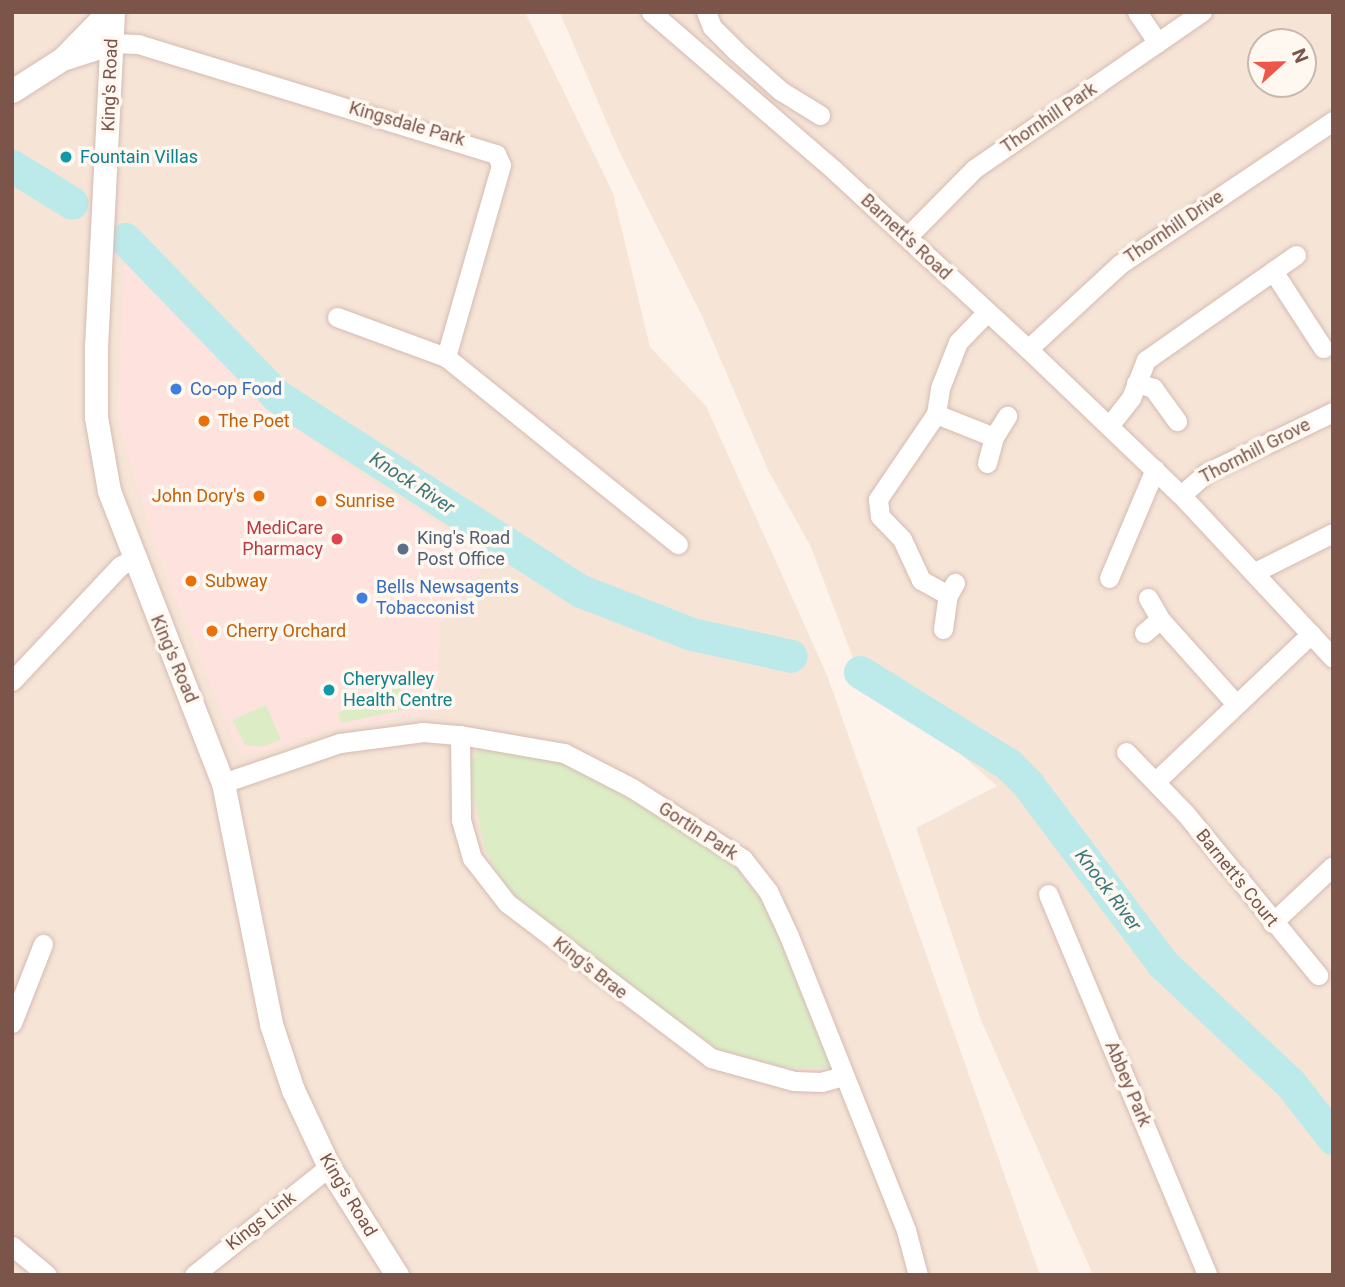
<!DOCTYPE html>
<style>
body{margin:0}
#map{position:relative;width:1345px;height:1287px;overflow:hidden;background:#fef3ea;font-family:Roboto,sans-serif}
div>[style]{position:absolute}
.residential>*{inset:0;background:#f6e4d7}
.commercial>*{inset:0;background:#fee2dd}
.green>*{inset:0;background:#dcedc6}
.river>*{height:33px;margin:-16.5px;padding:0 16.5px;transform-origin:16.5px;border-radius:16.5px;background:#bce9e9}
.roads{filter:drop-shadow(0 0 2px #d4bbb1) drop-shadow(0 0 2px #d4bbb1)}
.minor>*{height:19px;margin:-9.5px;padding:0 9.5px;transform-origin:9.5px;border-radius:9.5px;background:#fff}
.tertiary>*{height:23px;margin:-11.5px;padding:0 11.5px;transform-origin:11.5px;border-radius:11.5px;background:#fff}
.dots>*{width:19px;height:19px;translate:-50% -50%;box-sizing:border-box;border:4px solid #fff8f1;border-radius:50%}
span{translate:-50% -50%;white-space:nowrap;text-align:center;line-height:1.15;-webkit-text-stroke:7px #fff8f1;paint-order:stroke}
.street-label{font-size:18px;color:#7b554a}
.culture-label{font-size:18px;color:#0d838f}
.left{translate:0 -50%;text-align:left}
.shop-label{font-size:18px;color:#366cbe}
.food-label{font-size:18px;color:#c56008}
.right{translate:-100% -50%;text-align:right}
.health-label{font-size:18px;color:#be3a42}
.service-label{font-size:18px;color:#4e5e75}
.water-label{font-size:19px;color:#3a7779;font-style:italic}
.frame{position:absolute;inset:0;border:14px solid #7b554a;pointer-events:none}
.north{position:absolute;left:1247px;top:28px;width:70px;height:70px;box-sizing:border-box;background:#fff8f1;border:2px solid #cab7ae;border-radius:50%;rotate:68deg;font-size:19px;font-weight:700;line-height:28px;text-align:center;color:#7b554a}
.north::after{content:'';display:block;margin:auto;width:24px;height:32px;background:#ee5649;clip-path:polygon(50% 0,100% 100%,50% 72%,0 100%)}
</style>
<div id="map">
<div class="residential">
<i style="clip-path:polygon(12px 12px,525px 12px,613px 193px,650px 347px,706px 406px,827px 675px,1040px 1275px,12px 1275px)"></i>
<i style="clip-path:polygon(evenodd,1333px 12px,1333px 1275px,1093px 1275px,981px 1020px,916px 828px,997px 786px,854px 661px,811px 547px,768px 470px,701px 314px,619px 151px,560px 13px,1333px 12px,1261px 42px,1303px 42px,1303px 84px,1261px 84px,1261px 42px)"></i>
</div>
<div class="commercial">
<i style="clip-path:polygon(125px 249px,131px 249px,185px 303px,269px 405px,338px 460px,492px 557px,440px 624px,437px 712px,328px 730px,264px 752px,243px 754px,234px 742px,156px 551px,117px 418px)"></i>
</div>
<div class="green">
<i style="clip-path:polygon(399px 686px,408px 709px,341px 723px,338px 713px)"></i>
<i style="clip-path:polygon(266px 705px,281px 740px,262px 747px,245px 745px,232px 720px)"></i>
<i style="clip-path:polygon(479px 748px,537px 755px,569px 764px,727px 857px,766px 907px,832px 1068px,782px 1067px,719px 1049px,592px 959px,506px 887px,485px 850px,468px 767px)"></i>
</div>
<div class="river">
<i style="left:12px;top:166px;width:70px;rotate:31.7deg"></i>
<i style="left:125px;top:239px;width:219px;rotate:45.9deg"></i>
<i style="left:277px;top:396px;width:361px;rotate:32.7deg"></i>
<i style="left:581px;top:591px;width:119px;rotate:21.2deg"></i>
<i style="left:692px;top:634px;width:101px;rotate:12.5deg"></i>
<i style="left:860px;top:672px;width:174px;rotate:31.9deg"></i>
<i style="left:1008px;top:764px;width:27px;rotate:45deg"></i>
<i style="left:1027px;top:783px;width:225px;rotate:53.1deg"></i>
<i style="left:1162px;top:963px;width:175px;rotate:43.2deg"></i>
<i style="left:1290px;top:1083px;width:70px;rotate:52deg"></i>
</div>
<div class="roads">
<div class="minor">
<i style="left:651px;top:12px;width:242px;rotate:40.8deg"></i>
<i style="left:834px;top:170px;width:264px;rotate:42.7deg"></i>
<i style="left:1028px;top:349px;width:211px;rotate:43.7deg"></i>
<i style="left:1181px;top:495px;width:223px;rotate:47deg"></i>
<i style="left:706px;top:12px;width:16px;rotate:68deg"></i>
<i style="left:712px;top:27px;width:35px;rotate:45deg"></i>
<i style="left:737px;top:52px;width:59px;rotate:41.6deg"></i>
<i style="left:781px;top:91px;width:46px;rotate:31.6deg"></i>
<i style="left:1137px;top:12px;width:37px;rotate:56deg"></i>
<i style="left:112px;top:43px;width:26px;rotate:2deg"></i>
<i style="left:138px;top:44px;width:375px;rotate:17.1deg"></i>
<i style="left:496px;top:154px;width:12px;rotate:66deg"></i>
<i style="left:501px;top:165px;width:200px;rotate:106deg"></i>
<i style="left:907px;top:237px;width:95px;rotate:-45.4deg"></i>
<i style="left:974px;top:169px;width:277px;rotate:-34.6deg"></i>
<i style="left:1273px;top:271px;width:92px;rotate:57deg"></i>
<i style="left:337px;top:317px;width:116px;rotate:20.2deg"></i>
<i style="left:446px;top:357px;width:298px;rotate:38.9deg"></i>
<i style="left:1028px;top:349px;width:125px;rotate:-42.7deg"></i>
<i style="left:1120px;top:264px;width:257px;rotate:-33.9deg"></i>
<i style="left:1136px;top:383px;width:18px;rotate:16deg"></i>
<i style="left:1153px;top:388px;width:41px;rotate:54deg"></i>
<i style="left:936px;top:414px;width:62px;rotate:21.6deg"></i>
<i style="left:1109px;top:426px;width:36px;rotate:-52deg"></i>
<i style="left:1131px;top:398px;width:41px;rotate:-68.5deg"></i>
<i style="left:1146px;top:360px;width:183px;rotate:-35deg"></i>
<i style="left:987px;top:463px;width:27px;rotate:-75deg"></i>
<i style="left:994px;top:437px;width:25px;rotate:-58deg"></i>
<i style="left:1181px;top:495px;width:33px;rotate:-41deg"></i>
<i style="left:1206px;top:473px;width:141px;rotate:-25.7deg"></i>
<i style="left:1255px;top:572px;width:87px;rotate:-26.6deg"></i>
<i style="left:1109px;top:578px;width:118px;rotate:-67.1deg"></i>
<i style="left:948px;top:595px;width:31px;rotate:-151deg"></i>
<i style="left:921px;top:580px;width:45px;rotate:-114.9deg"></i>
<i style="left:902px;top:539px;width:32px;rotate:-134deg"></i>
<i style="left:880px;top:516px;width:17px;rotate:-97deg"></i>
<i style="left:878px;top:499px;width:103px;rotate:-55.7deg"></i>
<i style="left:936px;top:414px;width:26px;rotate:-81deg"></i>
<i style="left:940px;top:388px;width:49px;rotate:-68.6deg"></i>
<i style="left:958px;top:342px;width:42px;rotate:-46deg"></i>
<i style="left:1148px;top:598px;width:24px;rotate:60deg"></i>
<i style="left:1160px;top:619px;width:113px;rotate:48.2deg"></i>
<i style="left:943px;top:629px;width:34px;rotate:-82deg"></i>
<i style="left:948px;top:595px;width:14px;rotate:-60deg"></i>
<i style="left:1144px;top:633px;width:21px;rotate:-41deg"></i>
<i style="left:12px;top:681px;width:158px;rotate:-46.8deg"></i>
<i style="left:120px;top:566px;width:14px;rotate:-30deg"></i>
<i style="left:460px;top:735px;width:85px;rotate:89.3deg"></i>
<i style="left:461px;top:820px;width:40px;rotate:74deg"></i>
<i style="left:472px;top:858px;width:57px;rotate:52.1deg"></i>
<i style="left:507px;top:903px;width:256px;rotate:37.2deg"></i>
<i style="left:711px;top:1058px;width:86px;rotate:15.5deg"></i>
<i style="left:794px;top:1081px;width:27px;rotate:2deg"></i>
<i style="left:821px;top:1082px;width:24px;rotate:-15deg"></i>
<i style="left:1126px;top:752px;width:85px;rotate:46deg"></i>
<i style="left:1185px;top:813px;width:210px;rotate:50.6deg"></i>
<i style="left:1156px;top:781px;width:214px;rotate:-43.5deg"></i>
<i style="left:223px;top:783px;width:124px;rotate:-18.9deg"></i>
<i style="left:340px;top:743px;width:84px;rotate:-7.5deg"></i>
<i style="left:423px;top:732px;width:37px;rotate:5deg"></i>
<i style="left:460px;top:735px;width:106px;rotate:9.8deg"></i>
<i style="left:564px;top:753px;width:76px;rotate:27.2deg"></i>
<i style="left:632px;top:788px;width:132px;rotate:32.6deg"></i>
<i style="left:743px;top:859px;width:41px;rotate:52deg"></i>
<i style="left:768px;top:891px;width:50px;rotate:65deg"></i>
<i style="left:789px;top:936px;width:316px;rotate:68.3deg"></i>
<i style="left:906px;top:1230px;width:47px;rotate:75.1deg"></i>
<i style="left:1048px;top:894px;width:413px;rotate:67.3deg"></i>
<i style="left:1272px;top:923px;width:83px;rotate:-43.1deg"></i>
<i style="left:12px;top:1023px;width:85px;rotate:-68.6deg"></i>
<i style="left:12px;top:1246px;width:45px;rotate:39.6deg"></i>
<i style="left:194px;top:1275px;width:173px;rotate:-38.7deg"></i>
</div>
<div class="tertiary">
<i style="left:113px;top:12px;width:333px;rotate:92.9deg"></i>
<i style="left:96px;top:345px;width:72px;rotate:90deg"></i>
<i style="left:96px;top:417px;width:75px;rotate:80deg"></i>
<i style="left:109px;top:491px;width:313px;rotate:68.7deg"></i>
<i style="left:223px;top:783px;width:246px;rotate:78.7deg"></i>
<i style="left:271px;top:1024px;width:70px;rotate:71.6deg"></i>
<i style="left:293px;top:1090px;width:85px;rotate:64.9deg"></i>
<i style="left:329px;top:1167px;width:128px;rotate:57.8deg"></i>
<i style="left:64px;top:57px;width:63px;rotate:-45.6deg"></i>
<i style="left:12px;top:91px;width:59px;rotate:-32.6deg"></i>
<i style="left:62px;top:59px;width:52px;rotate:-17.7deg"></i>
</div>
</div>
<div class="dots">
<i style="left:66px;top:157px;background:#0f9aa8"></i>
<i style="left:176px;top:389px;background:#3f7fe0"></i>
<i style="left:204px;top:421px;background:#e8710a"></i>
<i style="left:259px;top:496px;background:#e8710a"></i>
<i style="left:321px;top:501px;background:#e8710a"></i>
<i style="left:337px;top:539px;background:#e0444e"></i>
<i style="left:403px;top:549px;background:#5c6f8a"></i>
<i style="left:191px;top:581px;background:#e8710a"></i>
<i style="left:362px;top:598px;background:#3f7fe0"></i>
<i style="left:212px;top:631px;background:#e8710a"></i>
<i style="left:329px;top:690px;background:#0f9aa8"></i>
</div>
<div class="street-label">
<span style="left:110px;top:85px;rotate:-88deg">King's Road</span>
<span style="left:1049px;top:118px;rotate:-34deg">Thornhill Park</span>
<span style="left:407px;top:124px;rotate:16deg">Kingsdale Park</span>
<span style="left:1174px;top:227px;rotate:-34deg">Thornhill Drive</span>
<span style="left:906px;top:237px;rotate:43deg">Barnett's Road</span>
<span style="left:1255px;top:451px;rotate:-27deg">Thornhill Grove</span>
<span style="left:174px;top:659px;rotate:67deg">King's Road</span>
<span style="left:698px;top:831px;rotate:33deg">Gortin Park</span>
<span style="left:1237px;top:878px;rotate:51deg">Barnett's Court</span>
<span style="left:590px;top:968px;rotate:38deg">King's Brae</span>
<span style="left:1128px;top:1084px;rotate:67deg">Abbey Park</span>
<span style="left:348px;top:1195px;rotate:59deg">King's Road</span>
<span style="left:261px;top:1221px;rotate:-38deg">Kings Link</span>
</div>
<div class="culture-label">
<span class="left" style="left:80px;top:157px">Fountain Villas</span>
<span class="left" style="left:343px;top:690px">Cheryvalley<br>Health Centre</span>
</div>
<div class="shop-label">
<span class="left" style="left:190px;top:389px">Co-op Food</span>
<span class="left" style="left:376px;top:598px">Bells Newsagents<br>Tobacconist</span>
</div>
<div class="food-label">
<span class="left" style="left:218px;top:421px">The Poet</span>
<span class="right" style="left:245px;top:496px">John Dory's</span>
<span class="left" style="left:335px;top:501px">Sunrise</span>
<span class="left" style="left:205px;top:581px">Subway</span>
<span class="left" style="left:226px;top:631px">Cherry Orchard</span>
</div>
<div class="health-label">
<span class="right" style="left:323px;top:539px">MediCare<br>Pharmacy</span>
</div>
<div class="service-label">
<span class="left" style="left:417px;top:549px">King's Road<br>Post Office</span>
</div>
<div class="water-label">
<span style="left:412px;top:483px;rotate:33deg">Knock River</span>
<span style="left:1108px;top:890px;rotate:53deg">Knock River</span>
</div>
<div class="frame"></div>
<div class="north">N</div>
</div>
